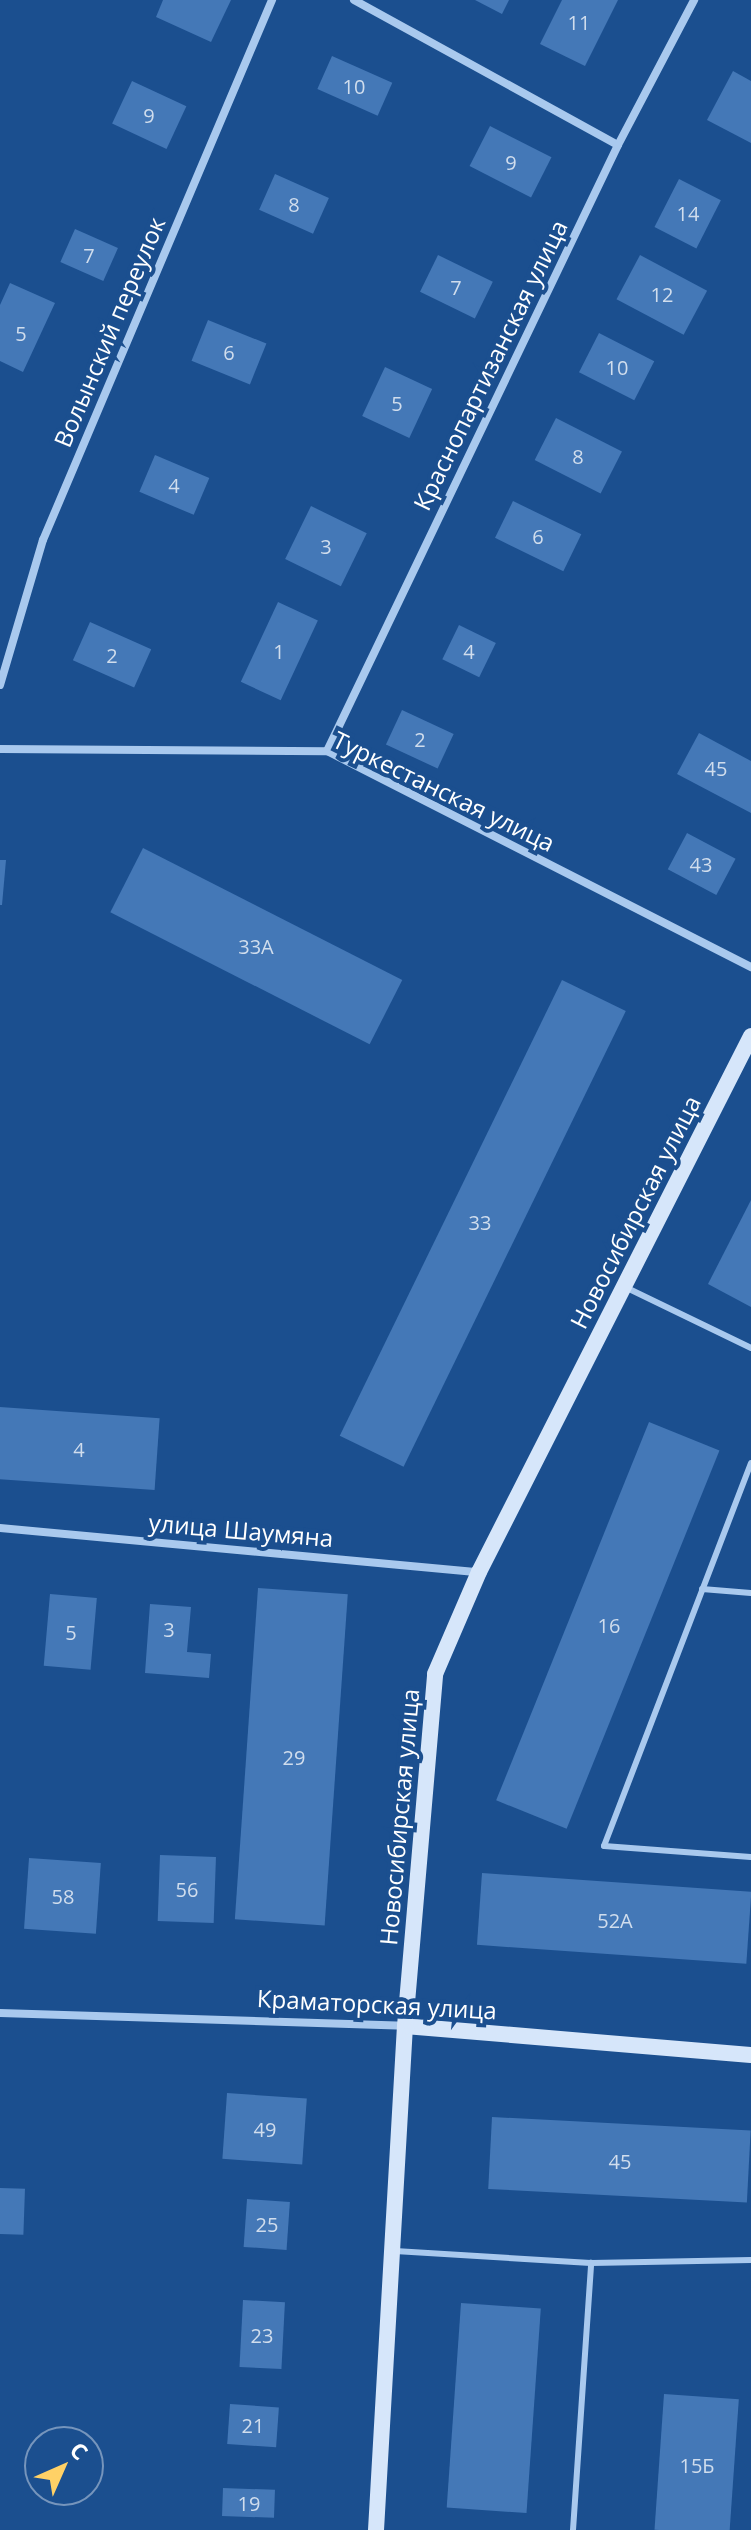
<!DOCTYPE html>
<meta charset="utf-8">
<style>
body{margin:0}
#map{position:relative;width:751px;height:2530px;overflow:hidden;background:#1b4f8f;font-family:"Open Sans",sans-serif}
div>[style]{position:absolute}
.building>*{inset:0;background:#4478b7;transform-origin:0 0}
.service>*{height:6px;margin:-3px;padding:0 3px;transform-origin:3px;border-radius:3px;background:#a9c9ee}
.minor>*{height:8px;margin:-4px;padding:0 4px;transform-origin:4px;border-radius:4px;background:#a9c9ee}
.secondary>*{height:16px;margin:-8px;padding:0 8px;transform-origin:8px;border-radius:8px;background:#d6e6fa}
span{translate:-50% -50%;white-space:nowrap;text-align:center;line-height:1.15;-webkit-text-stroke:8px #1b4f8f;paint-order:stroke}
.number-label{font-size:20px;color:#d0dded}
.number-label span{-webkit-text-stroke-width:0}
.street-label{font-size:24px;color:#fff}
.north{position:absolute;left:24px;top:2426px;width:80px;height:80px;box-sizing:border-box;background:#1b4f8f;border:2px solid #7695bc;border-radius:50%;rotate:45deg;font-size:22px;font-weight:700;line-height:32px;text-align:center;color:#fff}
.north::after{content:'';display:block;margin:auto;width:28px;height:36px;background:#ffd166;clip-path:polygon(50% 0,100% 100%,50% 72%,0 100%)}
</style>
<div id="map">
<div class="building">
<i style="clip-path:polygon(163px 0,231px 0,211px 42px,156px 17px)"></i>
<i style="clip-path:polygon(475px 0,509px 0,502px 14px)"></i>
<i style="clip-path:polygon(562px 0,618px 0,585px 66px,540px 44px)"></i>
<i style="left:332px;top:56px;width:66px;height:36px;rotate:24deg"></i>
<i style="clip-path:polygon(733px 71px,751px 81px,751px 143px,707px 120px)"></i>
<i style="left:132px;top:81px;width:60px;height:47px;rotate:25deg"></i>
<i style="left:490px;top:126px;width:69px;height:45px;rotate:27deg"></i>
<i style="left:275px;top:174px;width:59px;height:39px;rotate:24deg"></i>
<i style="left:679px;top:179px;width:47px;height:54px;rotate:27deg"></i>
<i style="left:75px;top:229px;width:47px;height:36px;rotate:24deg"></i>
<i style="left:438px;top:255px;width:61px;height:41px;rotate:26deg"></i>
<i style="left:640px;top:255px;width:76px;height:50px;rotate:28deg"></i>
<i style="clip-path:polygon(10px 283px,55px 303px,23px 372px,0 361px,0 305px)"></i>
<i style="left:208px;top:320px;width:63px;height:44px;rotate:22deg"></i>
<i style="left:599px;top:333px;width:62px;height:44px;rotate:27deg"></i>
<i style="left:385px;top:367px;width:52px;height:54px;rotate:25deg"></i>
<i style="left:556px;top:418px;width:74px;height:47px;rotate:27deg"></i>
<i style="left:155px;top:455px;width:59px;height:40px;rotate:23deg"></i>
<i style="left:513px;top:501px;width:76px;height:41px;rotate:26deg"></i>
<i style="left:311px;top:506px;width:62px;height:59px;rotate:26deg"></i>
<i style="left:278px;top:602px;width:44px;height:88px;rotate:25deg"></i>
<i style="left:90px;top:622px;width:67px;height:42px;rotate:24deg"></i>
<i style="left:459px;top:625px;width:41px;height:38px;rotate:26deg"></i>
<i style="left:402px;top:710px;width:57px;height:38px;rotate:25deg"></i>
<i style="clip-path:polygon(699px 733px,751px 761px,751px 813px,677px 774px)"></i>
<i style="left:687px;top:833px;width:55px;height:41px;rotate:28deg"></i>
<i style="left:143px;top:848px;width:291px;height:72px;rotate:27deg"></i>
<i style="clip-path:polygon(0 860px,6px 860px,2px 905px,0 905px)"></i>
<i style="left:562px;top:980px;width:71px;height:507px;rotate:26deg"></i>
<i style="clip-path:polygon(751px 1200px,751px 1307px,708px 1284px)"></i>
<i style="left:0;top:1407px;width:160px;height:72px;rotate:4deg"></i>
<i style="left:649px;top:1422px;width:76px;height:408px;rotate:22deg"></i>
<i style="left:258px;top:1588px;width:90px;height:332px;rotate:4deg"></i>
<i style="left:50px;top:1594px;width:47px;height:72px;rotate:5deg"></i>
<i style="clip-path:polygon(150px 1604px,191px 1607px,187px 1652px,211px 1654px,209px 1678px,145px 1673px)"></i>
<i style="left:160px;top:1855px;width:56px;height:66px;rotate:2deg"></i>
<i style="left:29px;top:1858px;width:72px;height:71px;rotate:4deg"></i>
<i style="left:482px;top:1873px;width:270px;height:72px;rotate:4deg"></i>
<i style="left:227px;top:2093px;width:80px;height:66px;rotate:4deg"></i>
<i style="left:492px;top:2117px;width:259px;height:72px;rotate:3deg"></i>
<i style="left:0;top:2188px;width:25px;height:46px;rotate:2deg"></i>
<i style="left:247px;top:2199px;width:43px;height:48px;rotate:4deg"></i>
<i style="left:243px;top:2300px;width:42px;height:67px;rotate:3deg"></i>
<i style="left:461px;top:2303px;width:80px;height:205px;rotate:4deg"></i>
<i style="left:664px;top:2394px;width:75px;height:136px;rotate:4deg"></i>
<i style="left:230px;top:2404px;width:49px;height:40px;rotate:4deg"></i>
<i style="left:223px;top:2488px;width:52px;height:28px;rotate:2deg"></i>
</div>
<div class="service">
<i style="left:625px;top:1287px;width:140px;rotate:25.8deg"></i>
<i style="left:751px;top:1463px;width:410px;rotate:111deg"></i>
<i style="left:604px;top:1846px;width:147px;rotate:4.3deg"></i>
<i style="left:702px;top:1589px;width:49px;rotate:4.7deg"></i>
<i style="left:395px;top:2251px;width:196px;rotate:3.5deg"></i>
<i style="left:591px;top:2263px;width:160px;rotate:-1.1deg"></i>
<i style="left:573px;top:2530px;width:268px;rotate:-86.1deg"></i>
</div>
<div class="minor">
<i style="left:354px;top:0;width:301px;rotate:28.8deg"></i>
<i style="left:0;top:685px;width:151px;rotate:-73.5deg"></i>
<i style="left:43px;top:540px;width:587px;rotate:-67.02deg"></i>
<i style="left:0;top:749px;width:327px;rotate:0.4deg"></i>
<i style="left:327px;top:751px;width:476px;rotate:27deg"></i>
<i style="left:327px;top:751px;width:672px;rotate:-64.35deg"></i>
<i style="left:618px;top:145px;width:164px;rotate:-62.3deg"></i>
<i style="left:0;top:1528px;width:480px;rotate:5.3deg"></i>
<i style="left:0;top:2013px;width:405px;rotate:1.8deg"></i>
</div>
<div class="secondary">
<i style="left:405px;top:2026px;width:347px;rotate:4.8deg"></i>
<i style="left:376px;top:2530px;width:505px;rotate:-86.71deg"></i>
<i style="left:405px;top:2026px;width:353px;rotate:-85.1deg"></i>
<i style="left:435px;top:1674px;width:111px;rotate:-66.7deg"></i>
<i style="left:479px;top:1572px;width:601px;rotate:-63.09deg"></i>
</div>
<div class="number-label">
<span style="left:579px;top:22px">11</span>
<span style="left:354px;top:86px">10</span>
<span style="left:149px;top:115px">9</span>
<span style="left:511px;top:162px">9</span>
<span style="left:294px;top:204px">8</span>
<span style="left:688px;top:213px">14</span>
<span style="left:89px;top:255px">7</span>
<span style="left:456px;top:287px">7</span>
<span style="left:662px;top:294px">12</span>
<span style="left:21px;top:333px">5</span>
<span style="left:229px;top:352px">6</span>
<span style="left:617px;top:367px">10</span>
<span style="left:397px;top:403px">5</span>
<span style="left:578px;top:456px">8</span>
<span style="left:174px;top:485px">4</span>
<span style="left:538px;top:536px">6</span>
<span style="left:326px;top:546px">3</span>
<span style="left:279px;top:651px">1</span>
<span style="left:469px;top:651px">4</span>
<span style="left:112px;top:655px">2</span>
<span style="left:420px;top:739px">2</span>
<span style="left:716px;top:768px">45</span>
<span style="left:701px;top:864px">43</span>
<span style="left:256px;top:946px">33А</span>
<span style="left:480px;top:1222px">33</span>
<span style="left:79px;top:1449px">4</span>
<span style="left:609px;top:1625px">16</span>
<span style="left:169px;top:1629px">3</span>
<span style="left:71px;top:1632px">5</span>
<span style="left:294px;top:1757px">29</span>
<span style="left:187px;top:1889px">56</span>
<span style="left:63px;top:1896px">58</span>
<span style="left:615px;top:1920px">52А</span>
<span style="left:265px;top:2129px">49</span>
<span style="left:620px;top:2161px">45</span>
<span style="left:267px;top:2224px">25</span>
<span style="left:262px;top:2335px">23</span>
<span style="left:253px;top:2425px">21</span>
<span style="left:697px;top:2465px">15Б</span>
<span style="left:249px;top:2503px">19</span>
</div>
<div class="street-label">
<span style="left:109px;top:332px;rotate:-67deg">Волынский переулок</span>
<span style="left:490px;top:365px;rotate:-64deg">Краснопартизанская улица</span>
<span style="left:444px;top:791px;rotate:26deg">Туркестанская улица</span>
<span style="left:635px;top:1212px;rotate:-63deg">Новосибирская улица</span>
<span style="left:241px;top:1530px;rotate:5deg">улица Шаумяна</span>
<span style="left:399px;top:1817px;rotate:-85deg">Новосибирская улица</span>
<span style="left:377px;top:2004px;rotate:3deg">Краматорская улица</span>
</div>
<div class="north">С</div>
</div>
